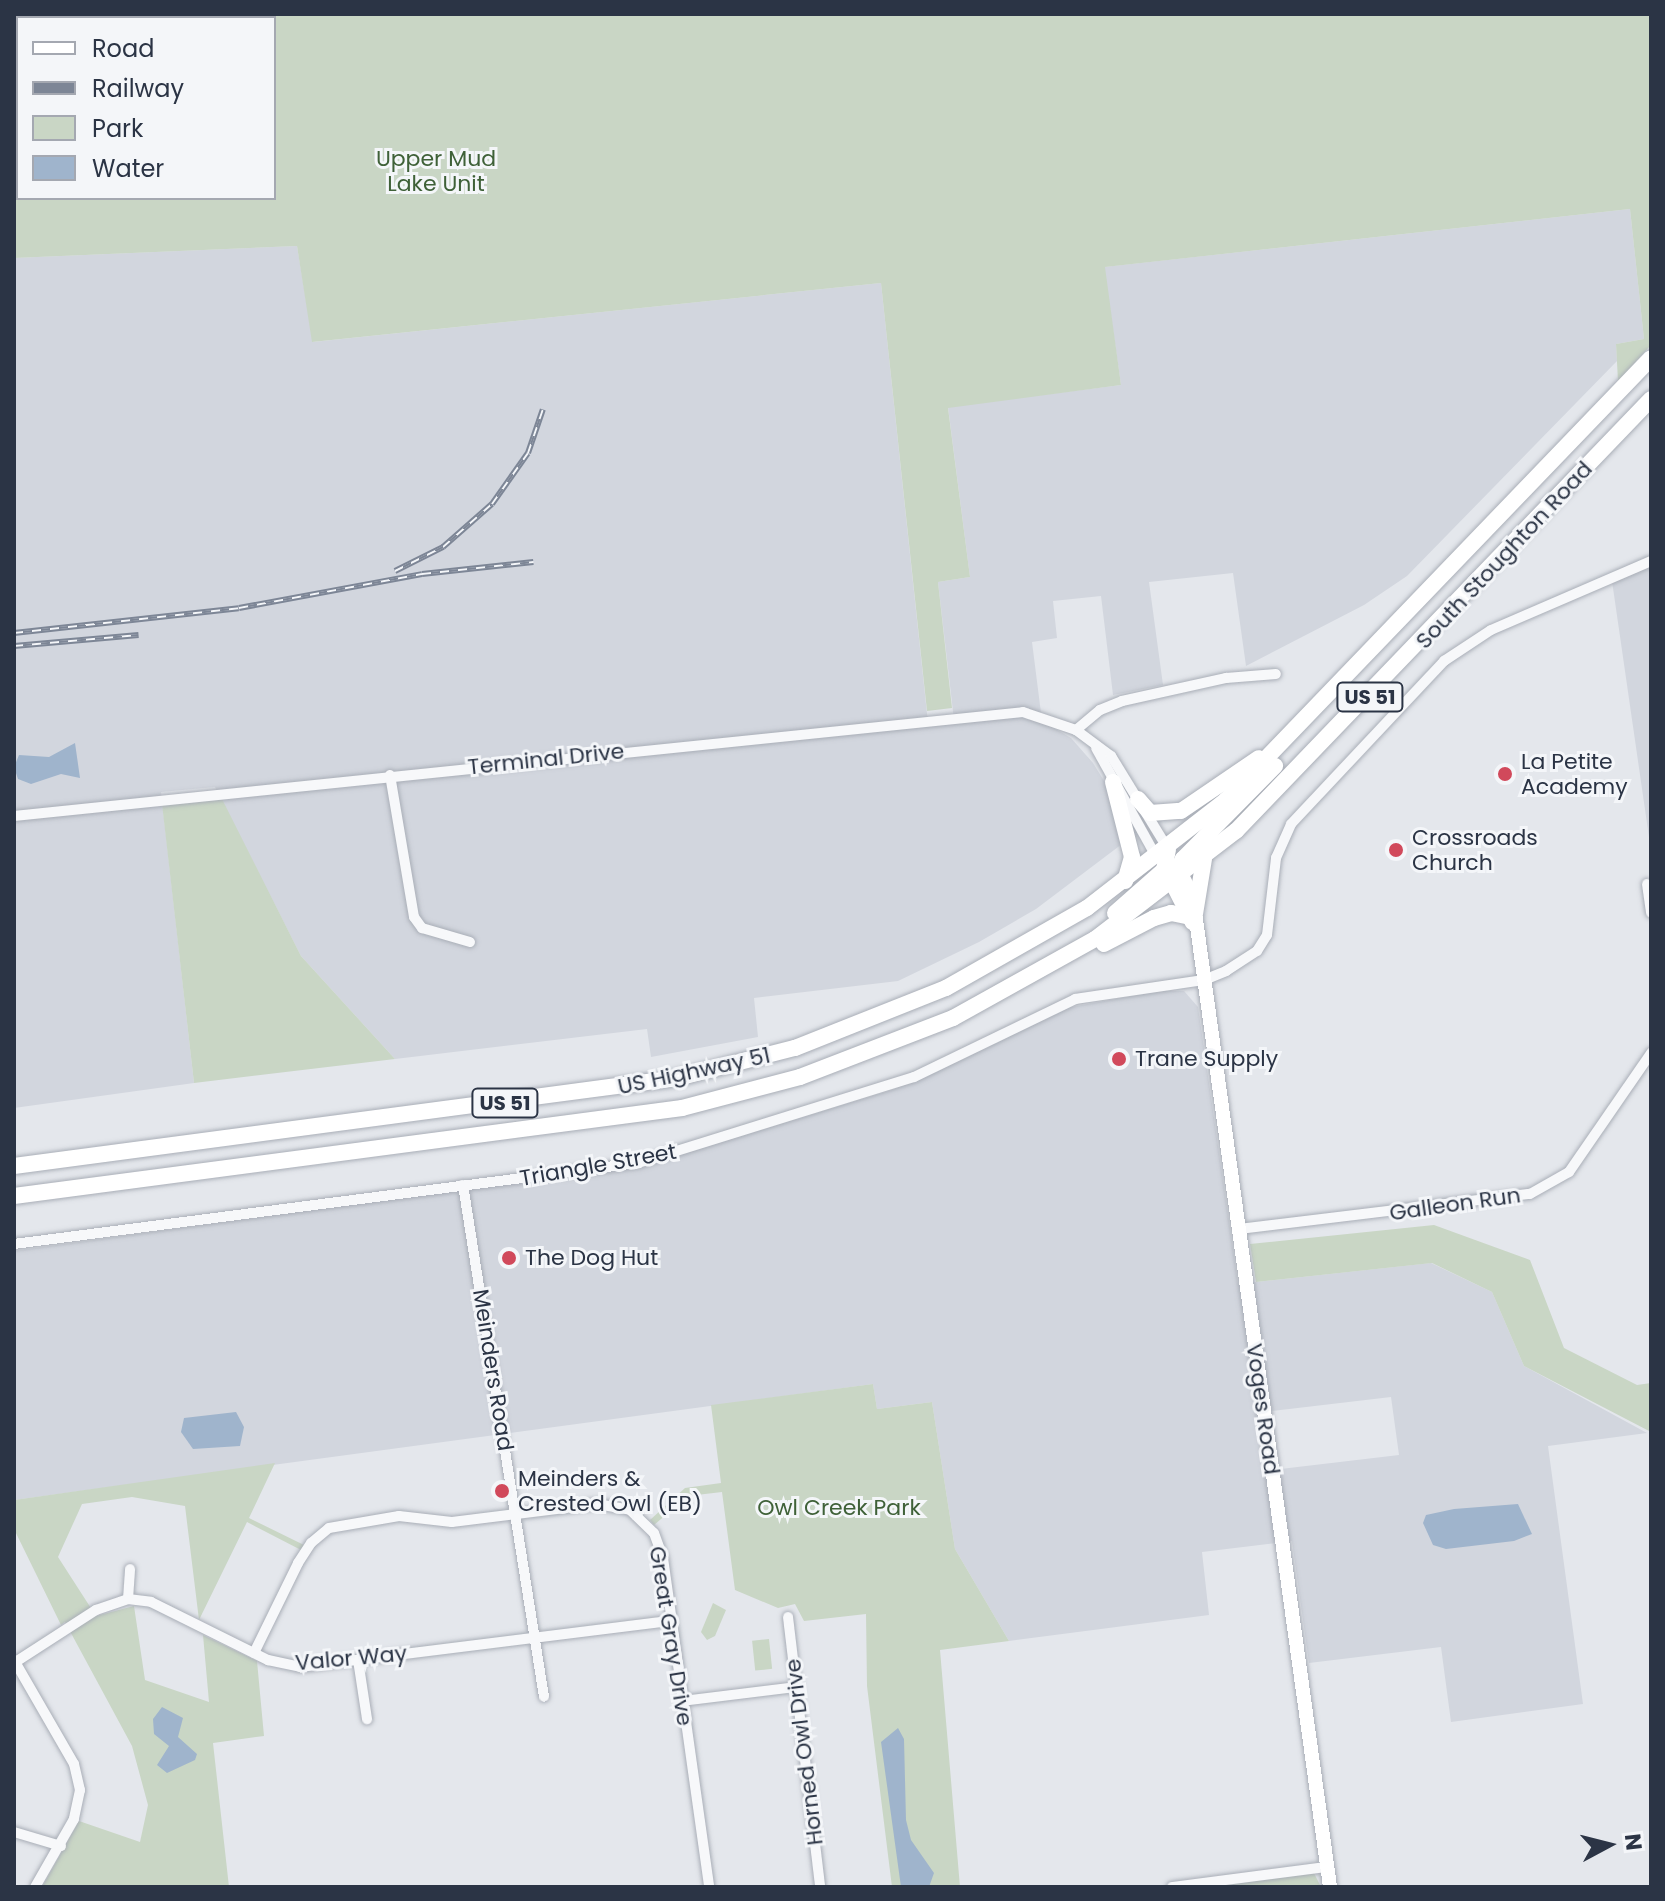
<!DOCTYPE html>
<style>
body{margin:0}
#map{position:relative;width:1665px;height:1901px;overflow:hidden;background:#e4e7ec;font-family:Poppins,sans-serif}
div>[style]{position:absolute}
.built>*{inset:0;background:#d2d6de}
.green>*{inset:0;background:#c9d6c5;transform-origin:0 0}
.water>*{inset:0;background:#9fb4cc}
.roads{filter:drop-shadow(0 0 2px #a9aeb7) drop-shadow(0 0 2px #a9aeb7)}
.street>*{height:10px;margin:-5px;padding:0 5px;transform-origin:5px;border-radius:5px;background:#f7f8fa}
.secondary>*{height:14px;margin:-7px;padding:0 7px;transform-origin:7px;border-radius:7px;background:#fff}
.primary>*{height:16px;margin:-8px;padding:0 8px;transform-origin:8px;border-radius:8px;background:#fff}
.rail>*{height:6px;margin-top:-3px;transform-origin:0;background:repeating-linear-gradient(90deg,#f4f6f9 0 9px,#7d8696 0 18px);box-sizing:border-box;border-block:2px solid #7d8696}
.dots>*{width:22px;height:22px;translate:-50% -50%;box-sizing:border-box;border:4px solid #f4f6f9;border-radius:50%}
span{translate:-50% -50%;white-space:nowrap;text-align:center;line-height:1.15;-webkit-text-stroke:6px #f4f6f9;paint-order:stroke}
.shield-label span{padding:2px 6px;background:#f4f6f9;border:2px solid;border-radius:6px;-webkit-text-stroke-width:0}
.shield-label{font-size:20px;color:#2b3445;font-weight:700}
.park-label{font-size:22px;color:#3f6138}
.street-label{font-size:22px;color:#2b3445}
.poi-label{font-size:22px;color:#2b3445}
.left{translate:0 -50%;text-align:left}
.frame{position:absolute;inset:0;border:16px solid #2b3445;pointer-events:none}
.legend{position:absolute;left:16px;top:16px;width:260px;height:184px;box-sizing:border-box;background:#f4f6f9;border:2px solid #a4a8b1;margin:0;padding:10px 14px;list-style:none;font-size:24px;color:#2b3445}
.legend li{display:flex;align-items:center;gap:16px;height:40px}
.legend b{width:40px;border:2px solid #a4a8b1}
.north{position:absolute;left:1569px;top:1805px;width:80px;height:80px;-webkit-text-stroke:6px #f4f6f9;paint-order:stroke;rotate:83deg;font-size:22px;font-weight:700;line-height:32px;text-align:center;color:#2b3445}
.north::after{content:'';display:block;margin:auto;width:28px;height:36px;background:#2b3445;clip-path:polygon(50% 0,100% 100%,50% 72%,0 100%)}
</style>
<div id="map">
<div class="built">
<i style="clip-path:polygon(1630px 209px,1644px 339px,1616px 344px,1617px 361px,1407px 576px,1364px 605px,1246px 666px,1233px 573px,1149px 582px,1163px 685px,1113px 695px,1101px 596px,1053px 601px,1057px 638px,1032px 642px,1042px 721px,1071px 738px,1093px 763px,1109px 789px,1126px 841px,1036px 909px,979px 942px,898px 981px,754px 998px,758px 1037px,651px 1057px,647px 1029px,395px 1059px,301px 956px,215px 787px,161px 792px,194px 1083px,14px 1108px,14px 258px,297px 246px,313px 342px,881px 283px,928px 723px,954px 720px,938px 582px,970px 577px,948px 407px,1121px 385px,1104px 267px)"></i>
<i style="clip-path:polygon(1651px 565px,1651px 851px,1612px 581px)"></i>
<i style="clip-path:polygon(evenodd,1160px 991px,1184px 991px,1198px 1007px,1238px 1284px,1431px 1263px,1492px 1292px,1524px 1366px,1647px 1433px,1548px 1446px,1583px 1704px,1451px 1722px,1441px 1647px,1309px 1663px,1292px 1541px,1202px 1552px,1209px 1615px,1009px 1641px,955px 1549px,932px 1402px,877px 1409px,873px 1384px,14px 1500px,14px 1251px,653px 1163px,892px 1090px,1066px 1008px,1160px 991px,1391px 1397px,1399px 1455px,1264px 1471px,1256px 1413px,1391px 1397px)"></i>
</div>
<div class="green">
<i style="clip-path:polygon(evenodd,14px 14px,1651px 14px,1651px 345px,1618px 381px,1616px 344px,1644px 339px,1630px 209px,1105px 267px,1121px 385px,948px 408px,970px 577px,938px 582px,952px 708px,927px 711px,881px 283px,312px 342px,297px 246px,14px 258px,14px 14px,18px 18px,274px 18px,274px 198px,18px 198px,18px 18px)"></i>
<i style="clip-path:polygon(221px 797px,301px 956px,395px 1059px,194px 1083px,162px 804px)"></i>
<i style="clip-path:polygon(1434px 1225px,1530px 1260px,1564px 1348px,1637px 1385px,1651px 1383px,1651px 1432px,1524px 1366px,1492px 1292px,1432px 1263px,1256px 1282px,1250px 1244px)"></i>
<i style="clip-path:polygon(873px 1384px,877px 1409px,932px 1402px,955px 1549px,1009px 1641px,940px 1650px,960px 1887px,892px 1887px,867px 1686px,866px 1614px,804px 1621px,795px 1604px,778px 1608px,735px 1590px,722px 1492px,688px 1496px,654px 1525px,650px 1520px,685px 1488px,721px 1483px,711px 1405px)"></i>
<i style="clip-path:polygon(275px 1463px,249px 1518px,304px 1545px,301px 1550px,247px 1522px,199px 1620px,185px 1506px,132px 1497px,82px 1504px,58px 1557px,96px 1616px,134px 1606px,145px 1680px,209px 1702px,203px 1635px,257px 1661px,264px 1736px,213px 1743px,229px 1887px,42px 1887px,79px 1821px,140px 1842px,148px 1805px,132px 1746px,65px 1622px,61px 1625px,14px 1529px,14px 1500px)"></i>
<i style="clip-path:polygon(713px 1603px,726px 1610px,715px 1636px,707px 1640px,701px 1632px)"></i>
<i style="left:769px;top:1639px;width:30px;height:17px;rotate:84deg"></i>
<i style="clip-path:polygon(1314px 1873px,1321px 1887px,1204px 1887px)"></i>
</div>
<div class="water">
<i style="clip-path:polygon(75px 743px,80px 778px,61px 774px,31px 784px,18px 779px,14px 767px,19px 755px,49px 757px)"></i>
<i style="clip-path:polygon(236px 1412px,244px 1427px,240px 1446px,193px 1449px,181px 1432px,184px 1418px)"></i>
<i style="clip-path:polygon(1518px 1504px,1532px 1534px,1514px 1541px,1446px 1549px,1433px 1545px,1423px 1523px,1426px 1515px,1454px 1509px)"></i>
<i style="clip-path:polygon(162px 1707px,183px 1718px,178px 1737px,197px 1754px,195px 1760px,167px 1773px,157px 1765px,169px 1746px,154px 1734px,153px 1719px)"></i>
<i style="clip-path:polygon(898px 1728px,904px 1739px,906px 1820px,911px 1840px,934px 1873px,929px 1887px,901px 1887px,881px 1742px)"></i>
</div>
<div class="roads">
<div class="street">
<i style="left:1076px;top:730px;width:31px;rotate:-40deg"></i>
<i style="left:1100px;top:710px;width:24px;rotate:-22deg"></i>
<i style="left:1122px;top:701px;width:107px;rotate:-12.5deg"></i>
<i style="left:1226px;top:678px;width:50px;rotate:-4.6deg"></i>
<i style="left:1096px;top:748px;width:126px;rotate:61deg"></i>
<i style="left:390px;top:775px;width:144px;rotate:80.4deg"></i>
<i style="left:414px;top:917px;width:14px;rotate:54deg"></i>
<i style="left:422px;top:928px;width:50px;rotate:16.3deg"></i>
<i style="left:14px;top:816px;width:1014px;rotate:-5.88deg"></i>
<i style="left:1023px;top:712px;width:56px;rotate:18.8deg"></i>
<i style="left:1076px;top:730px;width:44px;rotate:36.6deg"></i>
<i style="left:1111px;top:756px;width:109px;rotate:58.5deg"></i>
<i style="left:1647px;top:884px;width:29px;rotate:82deg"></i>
<i style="left:463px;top:1185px;width:518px;rotate:81.01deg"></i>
<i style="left:1239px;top:1229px;width:293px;rotate:-6.9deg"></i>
<i style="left:1530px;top:1194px;width:45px;rotate:-29.4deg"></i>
<i style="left:1569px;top:1172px;width:145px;rotate:-55.4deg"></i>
<i style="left:14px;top:1244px;width:629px;rotate:-7.4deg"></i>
<i style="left:638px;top:1163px;width:289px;rotate:-17.3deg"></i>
<i style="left:914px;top:1077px;width:179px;rotate:-25.8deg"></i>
<i style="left:1075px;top:999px;width:130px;rotate:-8.4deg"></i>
<i style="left:1204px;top:980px;width:24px;rotate:-22deg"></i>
<i style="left:1226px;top:971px;width:37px;rotate:-33deg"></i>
<i style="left:1257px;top:951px;width:19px;rotate:-58deg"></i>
<i style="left:1267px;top:935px;width:78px;rotate:-83.3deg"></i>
<i style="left:1276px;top:858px;width:37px;rotate:-66deg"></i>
<i style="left:1291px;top:824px;width:224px;rotate:-46.8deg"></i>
<i style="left:1444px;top:661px;width:56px;rotate:-33.4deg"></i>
<i style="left:1491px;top:630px;width:174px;rotate:-23.3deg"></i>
<i style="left:128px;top:1599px;width:30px;rotate:-86deg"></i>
<i style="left:788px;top:1617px;width:272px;rotate:83.2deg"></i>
<i style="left:254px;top:1653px;width:100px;rotate:-63.9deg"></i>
<i style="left:298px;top:1563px;width:24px;rotate:-57deg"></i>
<i style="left:311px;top:1543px;width:23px;rotate:-40deg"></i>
<i style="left:329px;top:1528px;width:71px;rotate:-9.7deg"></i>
<i style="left:399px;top:1516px;width:53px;rotate:6.5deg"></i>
<i style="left:452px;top:1522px;width:146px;rotate:-7.1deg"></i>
<i style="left:597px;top:1504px;width:34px;rotate:10deg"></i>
<i style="left:630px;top:1510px;width:33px;rotate:44deg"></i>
<i style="left:654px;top:1533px;width:27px;rotate:70deg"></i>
<i style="left:663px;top:1558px;width:332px;rotate:82deg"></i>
<i style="left:14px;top:1660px;width:120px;rotate:60deg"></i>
<i style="left:74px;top:1764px;width:27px;rotate:77deg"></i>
<i style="left:80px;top:1790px;width:30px;rotate:102deg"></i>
<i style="left:74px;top:1819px;width:78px;rotate:119.8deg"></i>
<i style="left:358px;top:1660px;width:60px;rotate:81.3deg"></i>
<i style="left:14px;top:1663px;width:98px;rotate:-32.9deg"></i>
<i style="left:96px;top:1610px;width:34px;rotate:-19deg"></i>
<i style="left:128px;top:1599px;width:23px;rotate:7deg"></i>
<i style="left:151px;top:1602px;width:131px;rotate:26.4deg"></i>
<i style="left:268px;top:1660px;width:33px;rotate:12deg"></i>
<i style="left:300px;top:1667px;width:374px;rotate:-7.1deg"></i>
<i style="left:682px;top:1701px;width:115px;rotate:-7deg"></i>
<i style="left:14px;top:1832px;width:49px;rotate:16.6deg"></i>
<i style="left:1172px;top:1887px;width:156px;rotate:-7.4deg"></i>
</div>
<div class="secondary">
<i style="left:1177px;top:865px;width:37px;rotate:64deg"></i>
<i style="left:1193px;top:898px;width:998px;rotate:82.11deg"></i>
<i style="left:1167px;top:874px;width:55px;rotate:63deg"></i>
</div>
<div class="primary">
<i style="left:1113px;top:782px;width:77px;rotate:75.8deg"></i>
<i style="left:1132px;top:857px;width:25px;rotate:106deg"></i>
<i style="left:1138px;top:799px;width:18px;rotate:49deg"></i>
<i style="left:1150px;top:813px;width:31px;rotate:-4deg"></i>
<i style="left:1181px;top:811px;width:94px;rotate:-34.2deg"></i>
<i style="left:1173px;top:882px;width:25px;rotate:-67deg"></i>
<i style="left:1183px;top:859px;width:131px;rotate:-45.3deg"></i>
<i style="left:1115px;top:913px;width:65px;rotate:-41.3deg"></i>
<i style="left:1164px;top:870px;width:21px;rotate:-79deg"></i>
<i style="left:1195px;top:914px;width:56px;rotate:-80.7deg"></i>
<i style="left:1104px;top:944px;width:56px;rotate:-27.5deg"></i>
<i style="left:1154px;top:918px;width:18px;rotate:-16deg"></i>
<i style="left:1171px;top:913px;width:16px;rotate:11deg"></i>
<i style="left:14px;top:1166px;width:669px;rotate:-7.56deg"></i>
<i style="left:677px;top:1078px;width:122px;rotate:-14.3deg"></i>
<i style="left:795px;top:1048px;width:162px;rotate:-21.7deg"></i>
<i style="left:946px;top:988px;width:162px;rotate:-29.6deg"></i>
<i style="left:1087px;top:908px;width:176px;rotate:-37.8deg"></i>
<i style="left:1226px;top:800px;width:613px;rotate:-46.12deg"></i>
<i style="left:14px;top:1196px;width:674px;rotate:-7.5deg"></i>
<i style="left:682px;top:1108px;width:122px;rotate:-14.7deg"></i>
<i style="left:800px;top:1077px;width:164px;rotate:-21.1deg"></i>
<i style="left:953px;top:1018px;width:162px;rotate:-29.1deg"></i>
<i style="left:1095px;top:939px;width:178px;rotate:-37.5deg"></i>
<i style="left:1236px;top:831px;width:599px;rotate:-46.15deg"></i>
</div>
</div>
<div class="rail">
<i style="left:395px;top:571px;width:54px;rotate:-26.6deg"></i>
<i style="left:443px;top:547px;width:65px;rotate:-41.3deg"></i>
<i style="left:492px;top:504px;width:62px;rotate:-54.8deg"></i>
<i style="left:528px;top:453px;width:46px;rotate:-71.2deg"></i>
<i style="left:14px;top:633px;width:226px;rotate:-6.3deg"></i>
<i style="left:239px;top:608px;width:186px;rotate:-10.5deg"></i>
<i style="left:422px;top:574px;width:112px;rotate:-6.2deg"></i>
<i style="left:14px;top:646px;width:125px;rotate:-5deg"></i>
</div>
<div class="dots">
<i style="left:1505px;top:774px;background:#d1495b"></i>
<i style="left:1396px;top:850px;background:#d1495b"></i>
<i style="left:1119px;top:1059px;background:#d1495b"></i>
<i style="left:509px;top:1258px;background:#d1495b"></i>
<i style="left:502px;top:1491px;background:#d1495b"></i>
</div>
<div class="shield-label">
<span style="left:1370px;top:697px">US 51</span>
<span style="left:505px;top:1103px">US 51</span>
</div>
<div class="park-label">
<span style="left:436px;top:171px">Upper Mud<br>Lake Unit</span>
<span style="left:839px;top:1508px">Owl Creek Park</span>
</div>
<div class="street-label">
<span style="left:1504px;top:555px;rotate:-47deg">South Stoughton Road</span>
<span style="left:546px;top:759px;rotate:-6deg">Terminal Drive</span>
<span style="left:694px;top:1071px;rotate:-12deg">US Highway 51</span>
<span style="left:598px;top:1165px;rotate:-10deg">Triangle Street</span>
<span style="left:1455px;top:1204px;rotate:-8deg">Galleon Run</span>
<span style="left:493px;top:1370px;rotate:81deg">Meinders Road</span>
<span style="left:1263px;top:1409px;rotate:82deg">Voges Road</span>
<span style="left:671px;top:1636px;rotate:81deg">Great Gray Drive</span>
<span style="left:351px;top:1658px;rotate:-5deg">Valor Way</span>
<span style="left:804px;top:1752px;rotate:-97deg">Horned Owl Drive</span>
</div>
<div class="poi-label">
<span class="left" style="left:1521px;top:774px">La Petite<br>Academy</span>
<span class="left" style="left:1412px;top:850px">Crossroads<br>Church</span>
<span class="left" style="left:1135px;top:1059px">Trane Supply</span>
<span class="left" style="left:525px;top:1258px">The Dog Hut</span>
<span class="left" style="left:518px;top:1491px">Meinders &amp;<br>Crested Owl (EB)</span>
</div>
<div class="frame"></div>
<ul class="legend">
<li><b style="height:10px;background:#fff"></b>Road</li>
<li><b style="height:10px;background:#7d8696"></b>Railway</li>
<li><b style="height:22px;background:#c9d6c5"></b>Park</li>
<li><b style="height:22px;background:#9fb4cc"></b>Water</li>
</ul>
<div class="north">N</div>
</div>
